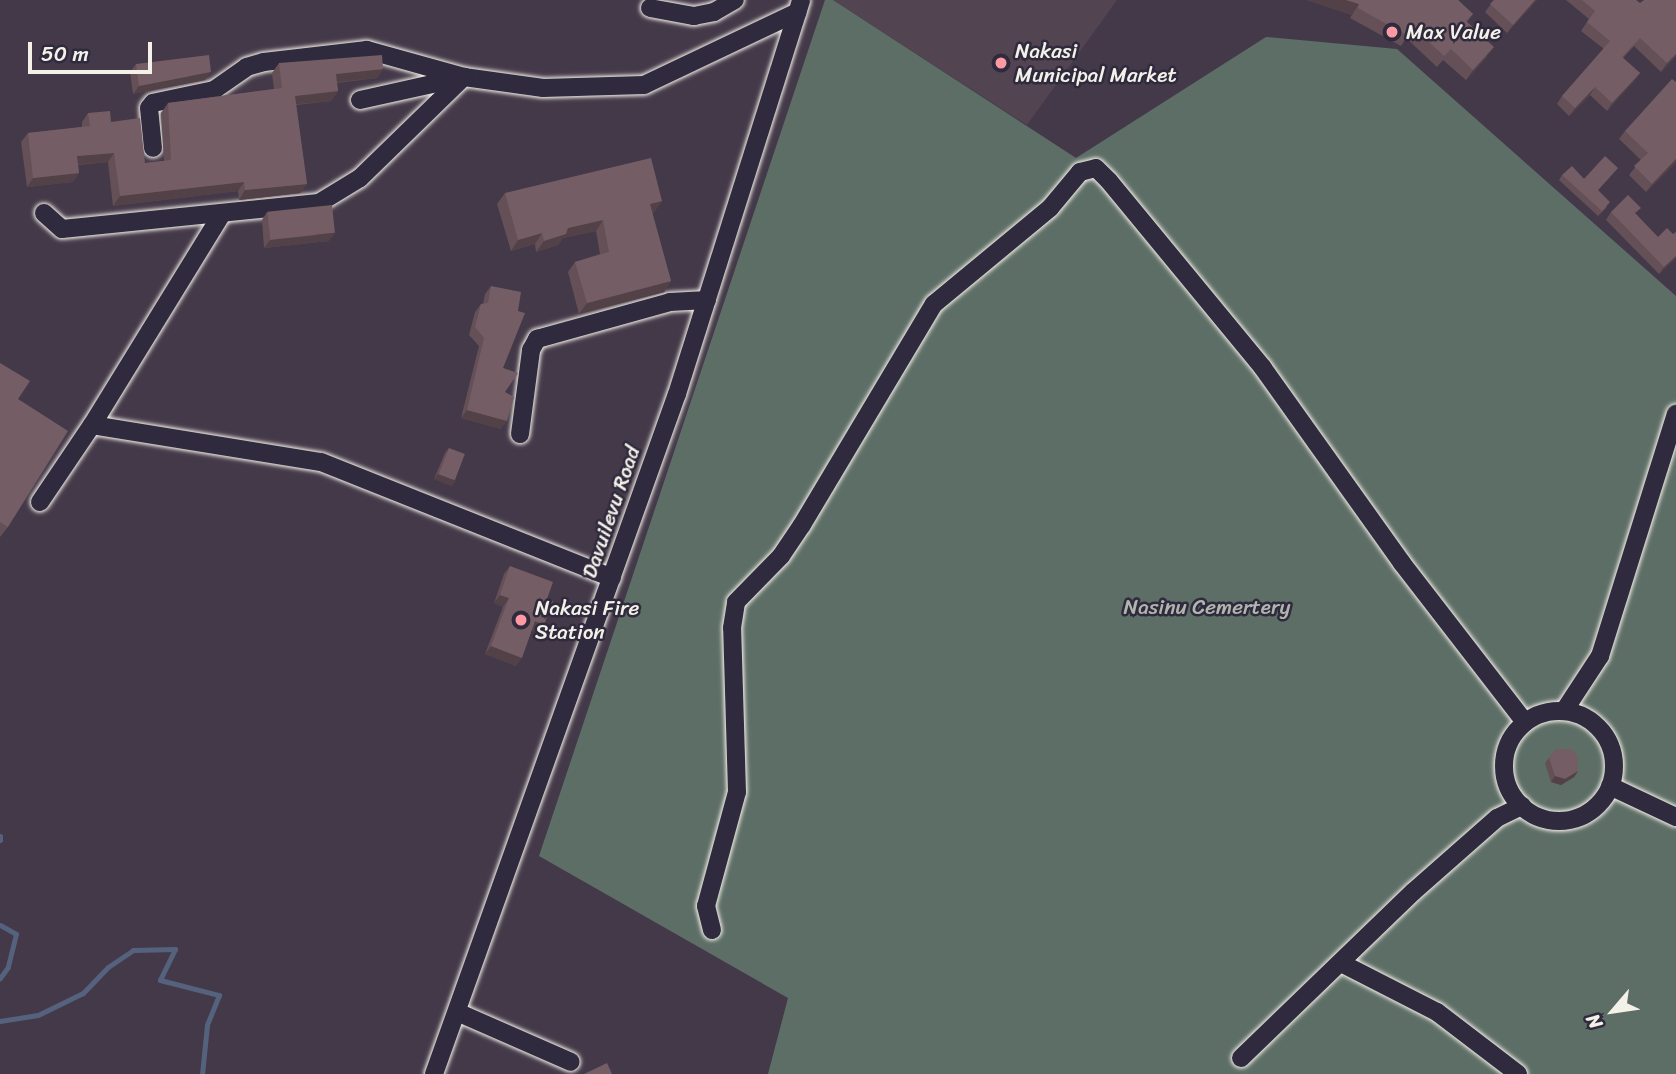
<!DOCTYPE html>
<style>
body{margin:0}
#map{position:relative;width:1676px;height:1074px;overflow:hidden;background:#443949;font-family:Sriracha,sans-serif}
div>[style]{position:absolute}
.built>*{inset:0;background:#534451}
.green>*{inset:0;background:#5d6e66}
.stream>*{height:5px;margin:-2.5px;padding:0 2.5px;transform-origin:2.5px;border-radius:2.5px;background:#55627e}
.roads{filter:drop-shadow(0 0 2px #f4f1e8) drop-shadow(0 0 2px #f4f1e8)}
.minor>*{height:18px;margin:-9px;padding:0 9px;transform-origin:9px;border-radius:9px;background:#2f2a3d}
.minor>.ring{margin:-9px;padding:0;box-sizing:content-box;background:none;border:18px solid #2f2a3d;border-radius:50%}
.wall>*{inset:0;background:#655057}
.shaded-wall>*{inset:0;background:#524147}
.building>*{inset:0;background:#755d65;transform-origin:0 0}
.dots>*{width:19px;height:19px;translate:-50% -50%;box-sizing:border-box;border:4px solid #2f2a3d;border-radius:50%}
span{translate:-50% -50%;white-space:nowrap;text-align:center;line-height:1.15;-webkit-text-stroke:5px #2f2a3d;paint-order:stroke}
.poi-label{font-size:21px;color:#f4f1e8}
.left{translate:0 -50%;text-align:left}
.street-label{font-size:21px;color:#f4f1e8}
.park-label{font-size:21px;color:#b0b6ae}
.north{position:absolute;left:1578px;top:976px;width:70px;height:70px;-webkit-text-stroke:5px #2f2a3d;paint-order:stroke;rotate:241deg;font-size:19px;font-weight:700;line-height:28px;text-align:center;color:#f4f1e8}
.north::after{content:'';display:block;margin:auto;width:24px;height:32px;background:#f4f1e8;clip-path:polygon(50% 0,100% 100%,50% 72%,0 100%)}
.scale{position:absolute;left:28px;top:42px;width:124px;height:32px;box-sizing:border-box;border:4px solid #f4f1e8;border-top:0;padding-left:9px;font-size:21px;line-height:24px;white-space:nowrap;color:#f4f1e8;-webkit-text-stroke:5px #2f2a3d;paint-order:stroke}
</style>
<div id="map">
<div class="built">
<i style="clip-path:polygon(833px 0,1117px 0,1027px 125px)"></i>
</div>
<div class="green">
<i style="clip-path:polygon(825px 0,833px 0,1076px 158px,1266px 37px,1397px 49px,1676px 296px,1676px 1074px,768px 1074px,788px 998px,539px 856px)"></i>
</div>
<div class="stream">
<i style="left:0;top:836px;width:4px;rotate:90deg"></i>
<i style="left:0;top:925px;width:18px;rotate:29deg"></i>
<i style="left:16px;top:934px;width:34px;rotate:104deg"></i>
<i style="left:8px;top:967px;width:14px;rotate:126deg"></i>
<i style="left:0;top:1021px;width:38px;rotate:-9deg"></i>
<i style="left:38px;top:1015px;width:50px;rotate:-26.1deg"></i>
<i style="left:83px;top:993px;width:36px;rotate:-46deg"></i>
<i style="left:108px;top:967px;width:30px;rotate:-34deg"></i>
<i style="left:133px;top:950px;width:42px;rotate:-1.4deg"></i>
<i style="left:175px;top:949px;width:34px;rotate:116deg"></i>
<i style="left:160px;top:980px;width:61px;rotate:14.3deg"></i>
<i style="left:219px;top:995px;width:32px;rotate:112deg"></i>
<i style="left:207px;top:1025px;width:49px;rotate:95.8deg"></i>
</div>
<div class="roads">
<div class="minor">
<i style="left:650px;top:8px;width:45px;rotate:10.3deg"></i>
<i style="left:694px;top:16px;width:20px;rotate:-11deg"></i>
<i style="left:714px;top:12px;width:24px;rotate:-30deg"></i>
<i style="left:360px;top:100px;width:107px;rotate:-12.5deg"></i>
<i style="left:464px;top:77px;width:80px;rotate:7.9deg"></i>
<i style="left:543px;top:88px;width:101px;rotate:-1.7deg"></i>
<i style="left:644px;top:85px;width:170px;rotate:-25.4deg"></i>
<i style="left:44px;top:213px;width:24px;rotate:42deg"></i>
<i style="left:62px;top:229px;width:258px;rotate:-5.8deg"></i>
<i style="left:319px;top:203px;width:48px;rotate:-31.4deg"></i>
<i style="left:360px;top:178px;width:145px;rotate:-44.2deg"></i>
<i style="left:464px;top:77px;width:101px;rotate:-164.4deg"></i>
<i style="left:367px;top:50px;width:104px;rotate:173.4deg"></i>
<i style="left:264px;top:62px;width:18px;rotate:164deg"></i>
<i style="left:247px;top:67px;width:40px;rotate:145.1deg"></i>
<i style="left:214px;top:90px;width:62px;rotate:168deg"></i>
<i style="left:153px;top:103px;width:6px;rotate:129deg"></i>
<i style="left:149px;top:108px;width:40px;rotate:84.3deg"></i>
<i style="left:92px;top:425px;width:246px;rotate:-58.4deg"></i>
<i style="left:520px;top:434px;width:85px;rotate:-82.5deg"></i>
<i style="left:531px;top:350px;width:13px;rotate:-61deg"></i>
<i style="left:537px;top:339px;width:138px;rotate:-15.5deg"></i>
<i style="left:670px;top:302px;width:37px;rotate:-3deg"></i>
<i style="left:40px;top:502px;width:93px;rotate:-56deg"></i>
<i style="left:92px;top:425px;width:232px;rotate:9.2deg"></i>
<i style="left:321px;top:462px;width:313px;rotate:21.7deg"></i>
<i style="left:1564px;top:711px;width:66px;rotate:-56.8deg"></i>
<i style="left:1600px;top:656px;width:254px;rotate:-72.6deg"></i>
<i class="ring" style="left:1504px;top:711px;width:92px;height:92px"></i>
<i style="left:1610px;top:786px;width:73px;rotate:25.2deg"></i>
<i style="left:712px;top:930px;width:25px;rotate:-104deg"></i>
<i style="left:706px;top:906px;width:118px;rotate:-74.8deg"></i>
<i style="left:737px;top:792px;width:164px;rotate:-91.7deg"></i>
<i style="left:732px;top:628px;width:26px;rotate:-81deg"></i>
<i style="left:736px;top:602px;width:64px;rotate:-45.6deg"></i>
<i style="left:781px;top:556px;width:37px;rotate:-56deg"></i>
<i style="left:802px;top:525px;width:257px;rotate:-59.2deg"></i>
<i style="left:934px;top:304px;width:151px;rotate:-39.6deg"></i>
<i style="left:1050px;top:208px;width:47px;rotate:-50.2deg"></i>
<i style="left:1080px;top:172px;width:16px;rotate:-14deg"></i>
<i style="left:1096px;top:168px;width:18px;rotate:45deg"></i>
<i style="left:1109px;top:181px;width:242px;rotate:50.5deg"></i>
<i style="left:1263px;top:368px;width:239px;rotate:54.5deg"></i>
<i style="left:1402px;top:563px;width:201px;rotate:52.3deg"></i>
<i style="left:1343px;top:964px;width:106px;rotate:27.1deg"></i>
<i style="left:1437px;top:1012px;width:102px;rotate:37.4deg"></i>
<i style="left:457px;top:1012px;width:124px;rotate:23.7deg"></i>
<i style="left:1241px;top:1058px;width:239px;rotate:-44deg"></i>
<i style="left:1413px;top:892px;width:112px;rotate:-41.4deg"></i>
<i style="left:1497px;top:818px;width:28px;rotate:-26deg"></i>
<i style="left:434px;top:1074px;width:722px;rotate:-70.34deg"></i>
<i style="left:677px;top:394px;width:413px;rotate:-72.5deg"></i>
</div>
</div>
<div class="wall">
<i style="clip-path:polygon(1307px 0,1458px 0,1473px 14px,1467px 22px,1487px 57px,1466px 80px,1443px 60px,1437px 67px,1406px 38px,1401px 46px,1350px 18px,1352px 15px)"></i>
<i style="clip-path:polygon(1494px 0,1537px 0,1507px 33px,1485px 12px)"></i>
<i style="clip-path:polygon(1566px 0,1636px 0,1676px 56px,1661px 72px,1634px 46px,1623px 58px,1640px 73px,1634px 81px,1607px 111px,1590px 95px,1569px 116px,1557px 104px,1562px 96px,1604px 49px,1581px 31px,1589px 19px)"></i>
<i style="clip-path:polygon(279px 63px,383px 69px,377px 78px,337px 83px,338px 91px,331px 101px,296px 105px,307px 184px,300px 193px,239px 200px,238px 191px,113px 206px,108px 162px,78px 165px,79px 173px,73px 182px,27px 187px,21px 142px,28px 133px,82px 127px,82px 122px,88px 113px,111px 122px,145px 163px,164px 161px,161px 113px,168px 103px,274px 89px,272px 73px)"></i>
<i style="clip-path:polygon(136px 64px,205px 80px,133px 94px,130px 72px)"></i>
<i style="clip-path:polygon(1625px 131px,1676px 162px,1646px 192px,1629px 175px,1641px 160px,1619px 139px)"></i>
<i style="clip-path:polygon(1618px 168px,1598px 190px,1607px 207px,1598px 216px,1559px 180px,1562px 175px,1584px 179px)"></i>
<i style="clip-path:polygon(505px 193px,662px 201px,654px 212px,652px 213px,671px 281px,664px 292px,579px 314px,568px 272px,575px 262px,600px 254px,596px 231px,563px 238px,558px 245px,536px 252px,535px 244px,511px 251px,497px 204px)"></i>
<i style="clip-path:polygon(267px 212px,329px 241px,264px 248px,262px 220px)"></i>
<i style="clip-path:polygon(1611px 212px,1636px 214px,1676px 258px,1659px 274px,1606px 220px)"></i>
<i style="clip-path:polygon(491px 286px,503px 368px,505px 392px,501px 429px,461px 418px,479px 346px,469px 335px,475px 312px,481px 304px,483px 304px,485px 294px)"></i>
<i style="clip-path:polygon(0 363px,18px 399px,8px 527px,0 537px)"></i>
<i style="clip-path:polygon(449px 448px,452px 486px,434px 479px,445px 453px)"></i>
<i style="clip-path:polygon(510px 566px,547px 599px,539px 633px,532px 630px,516px 666px,485px 654px,503px 607px,494px 603px,504px 574px)"></i>
<i style="clip-path:polygon(1556px 749px,1578px 771px,1574px 777px,1561px 785px,1551px 782px,1545px 763px)"></i>
</div>
<div class="shaded-wall">
<i style="clip-path:polygon(1307px 0,1346px 0,1359px 4px,1352px 15px)"></i>
<i style="clip-path:polygon(1535px 0,1537px 0,1507px 33px,1513px 25px)"></i>
<i style="clip-path:polygon(1494px 47px,1487px 57px,1466px 80px,1473px 70px)"></i>
<i style="clip-path:polygon(1676px 54px,1676px 56px,1661px 72px,1667px 63px)"></i>
<i style="clip-path:polygon(383px 69px,377px 78px,329px 83px,336px 74px)"></i>
<i style="clip-path:polygon(211px 72px,205px 80px,133px 94px,139px 86px)"></i>
<i style="clip-path:polygon(1640px 73px,1634px 81px,1607px 111px,1612px 103px)"></i>
<i style="clip-path:polygon(1595px 87px,1590px 95px,1569px 116px,1575px 108px)"></i>
<i style="clip-path:polygon(338px 91px,331px 101px,288px 105px,295px 96px)"></i>
<i style="clip-path:polygon(114px 153px,108px 162px,71px 165px,77px 156px)"></i>
<i style="clip-path:polygon(1676px 159px,1676px 162px,1646px 192px,1652px 184px)"></i>
<i style="clip-path:polygon(79px 173px,73px 182px,27px 187px,33px 178px)"></i>
<i style="clip-path:polygon(244px 182px,238px 191px,113px 206px,120px 196px)"></i>
<i style="clip-path:polygon(307px 184px,300px 193px,239px 200px,245px 190px)"></i>
<i style="clip-path:polygon(662px 201px,654px 212px,642px 215px,650px 204px)"></i>
<i style="clip-path:polygon(603px 220px,596px 231px,563px 238px,558px 245px,536px 252px,544px 241px,568px 228px)"></i>
<i style="clip-path:polygon(335px 233px,329px 241px,264px 248px,270px 240px)"></i>
<i style="clip-path:polygon(542px 233px,535px 244px,511px 251px,518px 240px)"></i>
<i style="clip-path:polygon(1676px 256px,1676px 258px,1659px 274px,1664px 267px)"></i>
<i style="clip-path:polygon(671px 281px,664px 292px,579px 314px,587px 303px)"></i>
<i style="clip-path:polygon(467px 410px,507px 421px,501px 429px,461px 418px)"></i>
<i style="clip-path:polygon(438px 474px,456px 481px,452px 486px,434px 479px)"></i>
<i style="clip-path:polygon(500px 595px,509px 598px,503px 607px,494px 603px)"></i>
<i style="clip-path:polygon(535px 621px,544px 625px,539px 633px,530px 630px)"></i>
<i style="clip-path:polygon(491px 646px,522px 658px,516px 666px,485px 654px)"></i>
<i style="clip-path:polygon(1578px 771px,1574px 777px,1561px 785px,1551px 782px,1555px 776px)"></i>
</div>
<div class="building">
<i style="clip-path:polygon(1346px 0,1458px 0,1473px 14px,1466px 21px,1494px 47px,1473px 70px,1451px 49px,1444px 56px,1413px 27px,1408px 36px,1358px 8px,1359px 4px)"></i>
<i style="clip-path:polygon(1494px 0,1535px 0,1513px 25px,1490px 4px)"></i>
<i style="clip-path:polygon(1582px 0,1636px 0,1640px 3px,1644px 0,1676px 0,1676px 54px,1667px 63px,1640px 38px,1622px 57px,1640px 73px,1612px 103px,1595px 87px,1575px 108px,1562px 96px,1610px 41px,1587px 22px,1595px 11px)"></i>
<i style="clip-path:polygon(209px 55px,211px 72px,139px 86px,136px 64px)"></i>
<i style="clip-path:polygon(382px 55px,383px 69px,336px 74px,338px 91px,295px 96px,307px 184px,245px 190px,244px 182px,120px 196px,114px 153px,77px 156px,79px 173px,33px 178px,28px 133px,90px 126px,88px 113px,110px 111px,111px 122px,140px 118px,145px 163px,171px 160px,168px 103px,282px 88px,279px 63px)"></i>
<i style="clip-path:polygon(1672px 79px,1676px 82px,1676px 159px,1652px 184px,1634px 166px,1648px 153px,1625px 131px)"></i>
<i style="clip-path:polygon(1605px 156px,1618px 168px,1598px 190px,1610px 202px,1602px 211px,1562px 175px,1572px 166px,1584px 179px)"></i>
<i style="clip-path:polygon(651px 158px,662px 201px,650px 204px,671px 281px,587px 303px,575px 262px,609px 252px,603px 220px,568px 228px,566px 234px,544px 241px,542px 233px,518px 240px,505px 193px)"></i>
<i style="clip-path:polygon(1628px 195px,1641px 208px,1635px 213px,1658px 237px,1667px 228px,1673px 234px,1676px 232px,1676px 256px,1664px 267px,1611px 212px)"></i>
<i style="left:332px;top:205px;width:28px;height:65px;rotate:84deg"></i>
<i style="clip-path:polygon(491px 286px,521px 292px,518px 311px,525px 313px,503px 368px,518px 373px,505px 392px,514px 397px,507px 421px,467px 410px,484px 338px,475px 327px,481px 304px,488px 303px)"></i>
<i style="clip-path:polygon(0 363px,30px 381px,18px 399px,68px 431px,8px 527px,0 522px)"></i>
<i style="left:449px;top:448px;width:17px;height:28px;rotate:21deg"></i>
<i style="clip-path:polygon(510px 566px,553px 582px,547px 599px,553px 601px,544px 625px,535px 621px,522px 658px,491px 646px,509px 598px,500px 595px)"></i>
<i style="clip-path:polygon(1556px 749px,1571px 749px,1578px 756px,1578px 771px,1565px 779px,1555px 776px,1549px 758px)"></i>
<i style="clip-path:polygon(607px 1063px,612px 1074px,584px 1074px)"></i>
</div>
<div class="dots">
<i style="left:1392px;top:32px;background:#ff9aa2"></i>
<i style="left:1001px;top:63px;background:#ff9aa2"></i>
<i style="left:521px;top:620px;background:#ff9aa2"></i>
</div>
<div class="poi-label">
<span class="left" style="left:1406px;top:32px">Max Value</span>
<span class="left" style="left:1015px;top:63px">Nakasi<br>Municipal Market</span>
<span class="left" style="left:535px;top:620px">Nakasi Fire<br>Station</span>
</div>
<div class="street-label">
<span style="left:611px;top:512px;rotate:-71deg">Davuilevu Road</span>
</div>
<div class="park-label">
<span style="left:1207px;top:607px">Nasinu Cemertery</span>
</div>
<div class="north">N</div>
<div class="scale">50 m</div>
</div>
